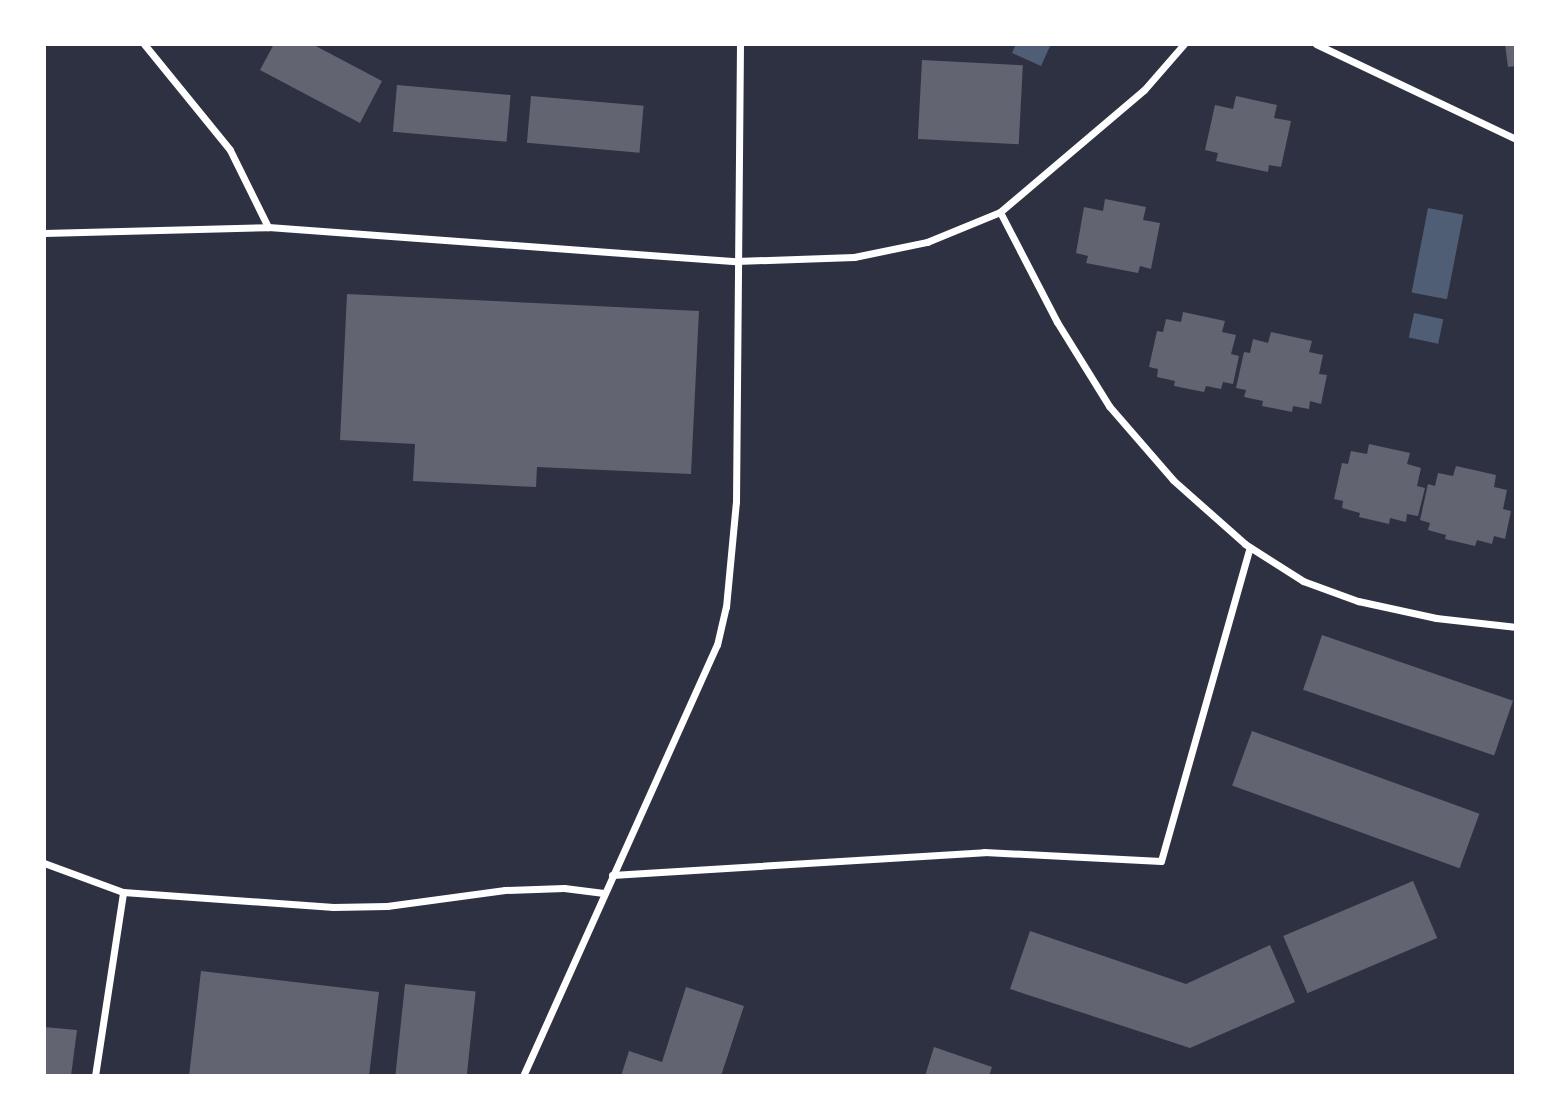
<!DOCTYPE html>
<style>
body{margin:0}
#map{position:relative;width:1560px;height:1120px;overflow:hidden;background:#2d3142;font-family:Quicksand,sans-serif}
div>[style]{position:absolute}
.water>*{inset:0;background:#4f5d75;transform-origin:0 0}
.building>*{inset:0;background:#626471;transform-origin:0 0}
.minor>*{height:7px;margin:-3.5px;padding:0 3.5px;transform-origin:3.5px;border-radius:3.5px;background:#fff}
span{translate:-50% -50%;white-space:nowrap;text-align:center;line-height:1.15;-webkit-text-stroke:6px #fff;paint-order:stroke}
.frame{position:absolute;inset:0;border:46px solid #fff;pointer-events:none}
</style>
<div id="map">
<div class="water">
<i style="clip-path:polygon(1016px 44px,1051px 44px,1041px 66px,1012px 53px)"></i>
<i style="left:1428px;top:208px;width:36px;height:86px;rotate:11deg"></i>
<i style="left:1414px;top:313px;width:30px;height:25px;rotate:12deg"></i>
</div>
<div class="building">
<i style="clip-path:polygon(274px 44px,312px 44px,382px 81px,360px 123px,260px 70px)"></i>
<i style="clip-path:polygon(1505px 44px,1516px 44px,1516px 66px,1508px 67px)"></i>
<i style="left:922px;top:60px;width:101px;height:79px;rotate:3deg"></i>
<i style="left:397px;top:85px;width:114px;height:47px;rotate:5deg"></i>
<i style="left:531px;top:96px;width:113px;height:47px;rotate:5deg"></i>
<i style="clip-path:polygon(1236px 96px,1277px 105px,1274px 118px,1291px 121px,1281px 167px,1269px 165px,1268px 172px,1216px 161px,1218px 153px,1205px 150px,1215px 105px,1233px 109px)"></i>
<i style="clip-path:polygon(1105px 199px,1146px 207px,1143px 220px,1160px 223px,1151px 269px,1140px 266px,1138px 273px,1086px 263px,1088px 256px,1076px 253px,1084px 207px,1103px 211px)"></i>
<i style="clip-path:polygon(347px 294px,699px 311px,691px 474px,537px 467px,536px 487px,413px 481px,415px 444px,340px 440px)"></i>
<i style="clip-path:polygon(1183px 312px,1225px 321px,1222px 332px,1236px 335px,1231px 354px,1239px 356px,1233px 384px,1223px 382px,1221px 389px,1206px 386px,1204px 392px,1174px 386px,1175px 381px,1157px 377px,1158px 369px,1149px 367px,1157px 331px,1163px 332px,1166px 319px,1181px 322px)"></i>
<i style="clip-path:polygon(1271px 332px,1312px 341px,1309px 352px,1323px 355px,1319px 374px,1327px 375px,1321px 404px,1310px 401px,1309px 409px,1293px 406px,1292px 412px,1262px 406px,1263px 401px,1244px 397px,1246px 390px,1236px 388px,1244px 352px,1250px 353px,1253px 339px,1268px 343px)"></i>
<i style="clip-path:polygon(1369px 444px,1410px 453px,1407px 464px,1421px 468px,1417px 486px,1425px 488px,1418px 516px,1407px 514px,1406px 522px,1390px 518px,1389px 524px,1359px 517px,1360px 513px,1342px 508px,1343px 501px,1334px 499px,1342px 463px,1348px 464px,1351px 451px,1367px 454px)"></i>
<i style="clip-path:polygon(1456px 466px,1496px 475px,1494px 487px,1507px 490px,1503px 509px,1511px 511px,1505px 539px,1494px 536px,1492px 544px,1477px 540px,1475px 546px,1445px 539px,1446px 535px,1428px 530px,1430px 523px,1420px 520px,1428px 484px,1435px 486px,1438px 473px,1453px 476px)"></i>
<i style="left:1322px;top:635px;width:202px;height:58px;rotate:19deg"></i>
<i style="left:1252px;top:731px;width:242px;height:58px;rotate:20deg"></i>
<i style="left:1413px;top:881px;width:62px;height:141px;rotate:67deg"></i>
<i style="clip-path:polygon(1030px 931px,1186px 984px,1270px 945px,1295px 1002px,1190px 1048px,1010px 989px)"></i>
<i style="clip-path:polygon(201px 971px,379px 992px,369px 1076px,189px 1076px)"></i>
<i style="left:405px;top:984px;width:71px;height:92px;rotate:6deg"></i>
<i style="clip-path:polygon(686px 987px,744px 1006px,721px 1076px,621px 1076px,629px 1051px,662px 1062px)"></i>
<i style="clip-path:polygon(44px 1027px,77px 1030px,71px 1076px,44px 1076px)"></i>
<i style="clip-path:polygon(934px 1047px,992px 1067px,989px 1076px,925px 1076px)"></i>
</div>
<div class="minor">
<i style="left:144px;top:44px;width:136px;rotate:50.9deg"></i>
<i style="left:230px;top:150px;width:86px;rotate:63.7deg"></i>
<i style="left:1316px;top:44px;width:221px;rotate:25.4deg"></i>
<i style="left:1000px;top:212px;width:124px;rotate:62.6deg"></i>
<i style="left:1057px;top:322px;width:99px;rotate:58.2deg"></i>
<i style="left:1109px;top:406px;width:98px;rotate:49.1deg"></i>
<i style="left:1173px;top:480px;width:96px;rotate:41.6deg"></i>
<i style="left:1245px;top:544px;width:69px;rotate:32.5deg"></i>
<i style="left:1303px;top:581px;width:59px;rotate:20deg"></i>
<i style="left:1358px;top:601px;width:80px;rotate:12.3deg"></i>
<i style="left:1436px;top:618px;width:81px;rotate:6.4deg"></i>
<i style="left:44px;top:233px;width:224px;rotate:-1.5deg"></i>
<i style="left:268px;top:227px;width:469px;rotate:4.2deg"></i>
<i style="left:736px;top:261px;width:118px;rotate:-1.9deg"></i>
<i style="left:854px;top:257px;width:75px;rotate:-11.6deg"></i>
<i style="left:927px;top:242px;width:79px;rotate:-22.3deg"></i>
<i style="left:1000px;top:212px;width:189px;rotate:-40.3deg"></i>
<i style="left:1144px;top:90px;width:61px;rotate:-49deg"></i>
<i style="left:44px;top:863px;width:84px;rotate:20.2deg"></i>
<i style="left:123px;top:892px;width:211px;rotate:4.1deg"></i>
<i style="left:333px;top:907px;width:54px;rotate:-1.1deg"></i>
<i style="left:387px;top:906px;width:119px;rotate:-7.7deg"></i>
<i style="left:505px;top:890px;width:59px;rotate:-1.9deg"></i>
<i style="left:564px;top:888px;width:40px;rotate:7.1deg"></i>
<i style="left:612px;top:875px;width:373px;rotate:-3.5deg"></i>
<i style="left:984px;top:852px;width:177px;rotate:2.9deg"></i>
<i style="left:1161px;top:861px;width:326px;rotate:-74.2deg"></i>
<i style="left:95px;top:1076px;width:186px;rotate:-81.3deg"></i>
<i style="left:523px;top:1076px;width:473px;rotate:-65.8deg"></i>
<i style="left:717px;top:645px;width:39px;rotate:-77deg"></i>
<i style="left:726px;top:607px;width:105px;rotate:-84.6deg"></i>
<i style="left:736px;top:502px;width:458px;rotate:-89.5deg"></i>
</div>
<div class="frame"></div>
</div>
